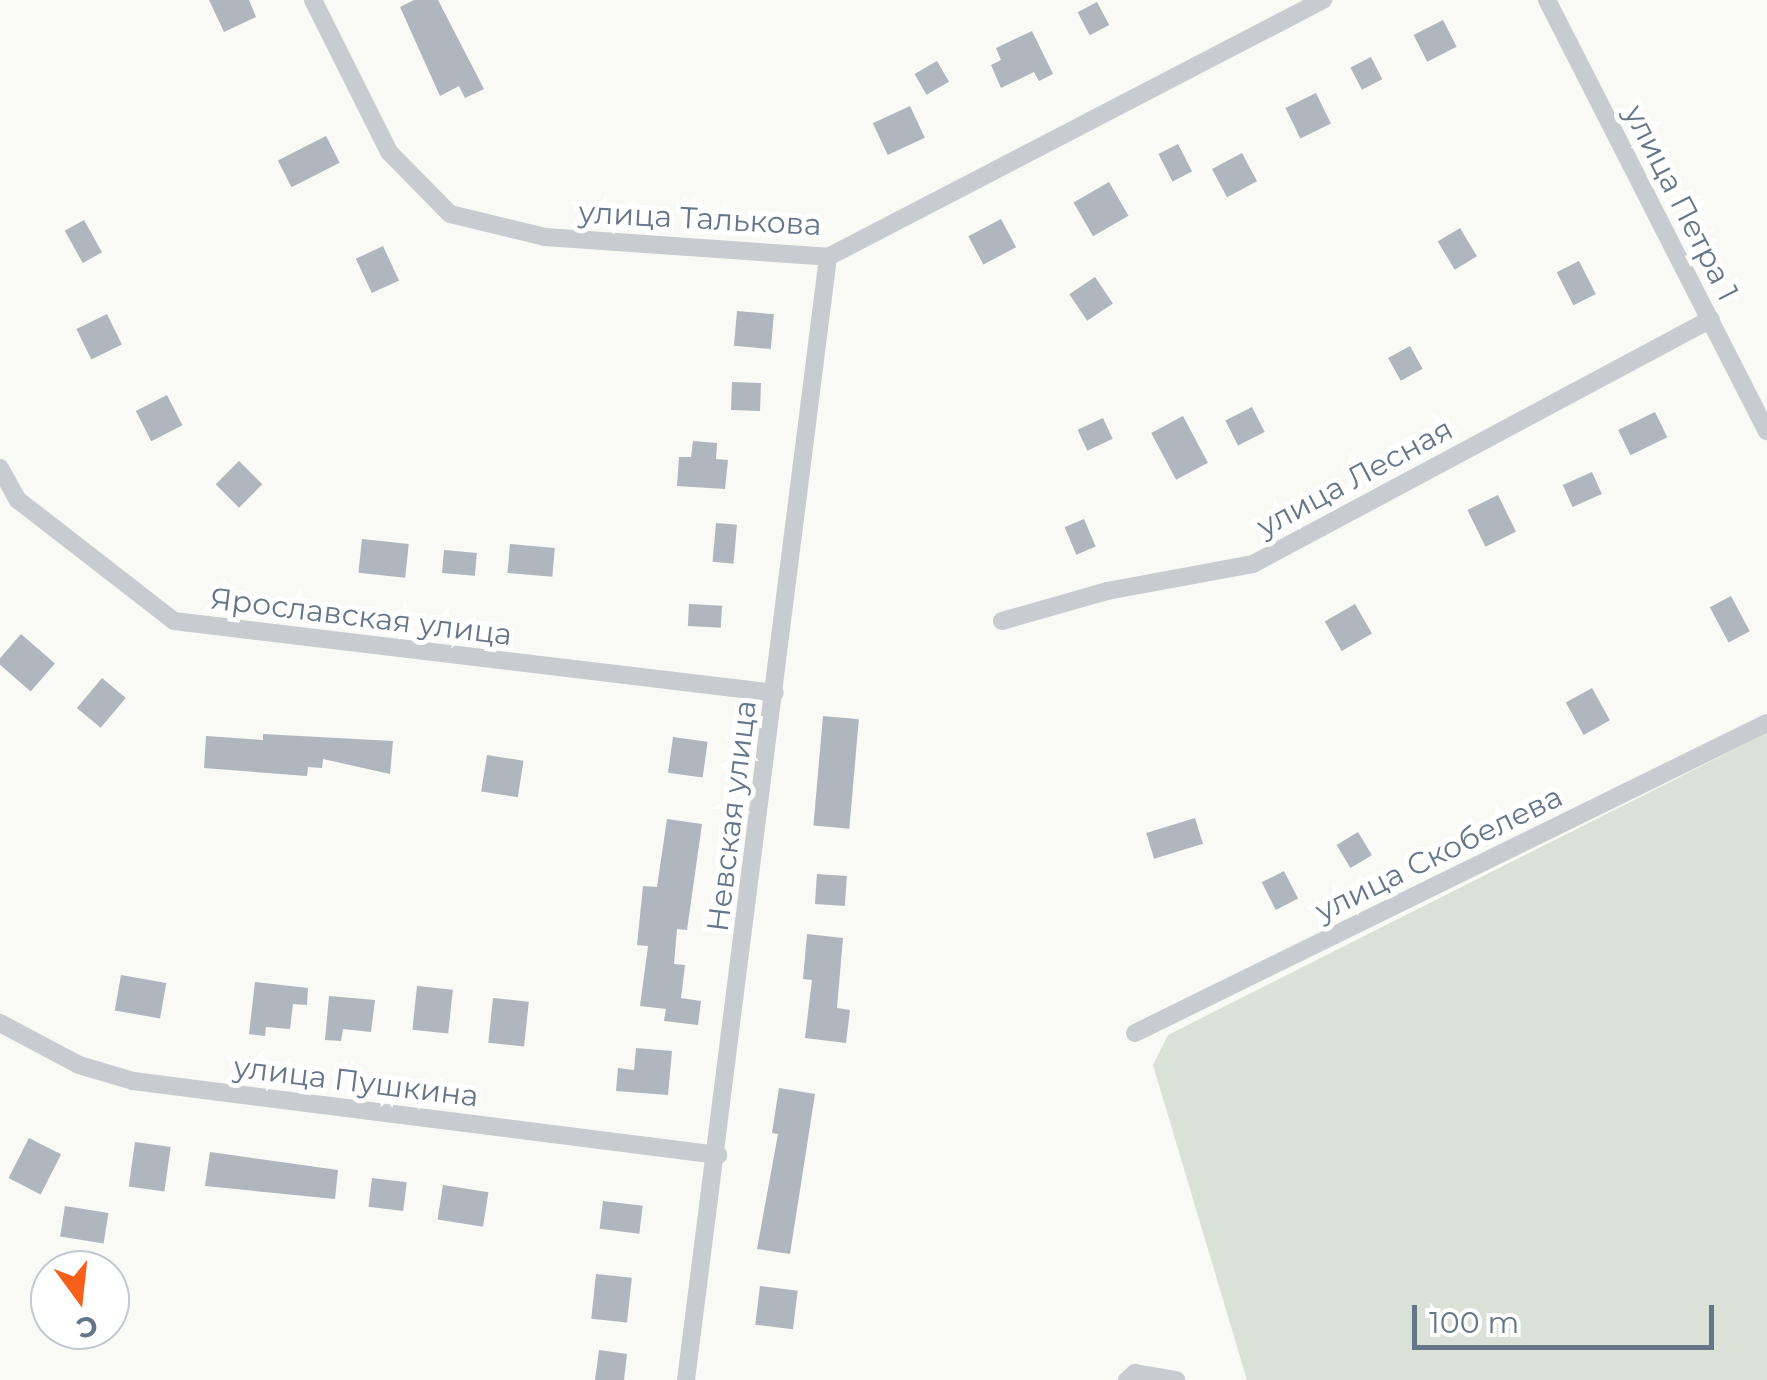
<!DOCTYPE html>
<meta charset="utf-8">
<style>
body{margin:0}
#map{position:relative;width:1767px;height:1380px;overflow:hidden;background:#f9f9f6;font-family:Montserrat,sans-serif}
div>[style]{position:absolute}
.green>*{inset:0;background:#dae1d7}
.building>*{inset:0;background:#afb6be;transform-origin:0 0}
.street>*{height:18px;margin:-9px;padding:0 9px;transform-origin:9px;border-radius:9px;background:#c8ccd0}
span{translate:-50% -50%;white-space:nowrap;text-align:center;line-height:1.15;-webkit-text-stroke:10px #fff;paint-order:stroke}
.street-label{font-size:30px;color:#65768a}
.north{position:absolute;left:30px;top:1250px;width:100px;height:100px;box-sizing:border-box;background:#fff;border:2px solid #c1c8d0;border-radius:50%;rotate:165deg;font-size:28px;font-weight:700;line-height:40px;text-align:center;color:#65768a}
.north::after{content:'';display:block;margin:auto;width:35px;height:45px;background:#f65f19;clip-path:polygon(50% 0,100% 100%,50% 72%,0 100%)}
.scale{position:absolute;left:1412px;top:1305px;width:302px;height:45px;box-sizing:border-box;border:5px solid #65768a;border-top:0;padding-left:12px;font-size:30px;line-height:35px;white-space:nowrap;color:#65768a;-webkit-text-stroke:8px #fff;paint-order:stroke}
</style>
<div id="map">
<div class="green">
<i style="clip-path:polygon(1767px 733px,1767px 1380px,1247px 1380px,1153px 1065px,1168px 1035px)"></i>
</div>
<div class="building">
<i style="clip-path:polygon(209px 0,249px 0,256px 17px,224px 32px)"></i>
<i style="clip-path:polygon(414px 0,438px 0,484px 89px,465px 98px,459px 86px,440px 96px,400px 7px)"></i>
<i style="left:1097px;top:2px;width:26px;height:22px;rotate:62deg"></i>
<i style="left:1443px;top:20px;width:30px;height:33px;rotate:63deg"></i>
<i style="clip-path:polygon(1032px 31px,1053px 74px,1039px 81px,1034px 72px,1001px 88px,991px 65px,1001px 60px,996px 48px)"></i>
<i style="left:1371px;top:57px;width:25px;height:23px;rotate:63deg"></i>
<i style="left:937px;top:61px;width:24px;height:26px;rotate:60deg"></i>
<i style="left:1316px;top:93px;width:34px;height:34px;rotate:64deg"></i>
<i style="left:910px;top:106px;width:35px;height:41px;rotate:65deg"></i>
<i style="left:326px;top:136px;width:30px;height:54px;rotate:63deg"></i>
<i style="left:1178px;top:144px;width:31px;height:22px;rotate:63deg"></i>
<i style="left:1242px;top:153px;width:32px;height:34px;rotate:62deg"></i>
<i style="left:1109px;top:182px;width:39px;height:41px;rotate:60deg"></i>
<i style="left:1001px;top:219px;width:32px;height:37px;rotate:62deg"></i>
<i style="left:84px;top:220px;width:37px;height:22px;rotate:61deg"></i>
<i style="left:1460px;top:228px;width:33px;height:26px;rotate:59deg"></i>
<i style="left:383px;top:246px;width:38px;height:30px;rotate:65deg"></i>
<i style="left:1579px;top:261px;width:37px;height:25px;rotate:63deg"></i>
<i style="left:1095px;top:277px;width:32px;height:31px;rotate:56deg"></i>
<i style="left:737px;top:311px;width:37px;height:35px;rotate:5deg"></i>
<i style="left:107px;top:314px;width:34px;height:34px;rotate:64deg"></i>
<i style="left:1410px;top:346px;width:26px;height:25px;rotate:61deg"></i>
<i style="left:732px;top:382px;width:29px;height:28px;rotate:2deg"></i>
<i style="left:167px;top:395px;width:34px;height:35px;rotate:63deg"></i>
<i style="left:1252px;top:407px;width:28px;height:30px;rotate:63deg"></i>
<i style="left:1655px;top:412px;width:28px;height:41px;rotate:64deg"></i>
<i style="left:1183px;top:416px;width:53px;height:36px;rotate:62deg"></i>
<i style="left:1103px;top:418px;width:23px;height:28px;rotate:65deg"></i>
<i style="clip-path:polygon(693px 441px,717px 443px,716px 459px,728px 460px,725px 489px,677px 486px,679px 457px,691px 457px)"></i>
<i style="left:239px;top:461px;width:33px;height:33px;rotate:45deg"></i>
<i style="left:1592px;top:472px;width:24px;height:32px;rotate:66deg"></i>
<i style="left:1498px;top:495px;width:41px;height:34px;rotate:64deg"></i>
<i style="left:1084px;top:519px;width:30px;height:21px;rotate:67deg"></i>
<i style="left:716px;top:523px;width:21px;height:39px;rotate:5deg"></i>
<i style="left:362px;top:539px;width:47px;height:34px;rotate:6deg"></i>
<i style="left:510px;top:544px;width:45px;height:29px;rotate:5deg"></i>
<i style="left:444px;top:550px;width:33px;height:23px;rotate:5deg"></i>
<i style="left:1731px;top:596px;width:40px;height:24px;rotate:62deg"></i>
<i style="left:689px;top:604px;width:33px;height:22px;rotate:3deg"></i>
<i style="left:1355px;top:604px;width:34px;height:35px;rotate:60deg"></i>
<i style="left:21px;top:634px;width:45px;height:37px;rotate:41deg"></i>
<i style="left:102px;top:678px;width:31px;height:39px;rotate:40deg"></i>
<i style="left:1592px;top:688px;width:37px;height:30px;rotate:61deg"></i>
<i style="left:823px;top:716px;width:36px;height:110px;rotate:5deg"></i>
<i style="clip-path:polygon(263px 734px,393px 741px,390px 774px,323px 759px,322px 768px,308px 767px,307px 776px,204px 768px,206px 736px,263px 740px)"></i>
<i style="left:673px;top:737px;width:35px;height:36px;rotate:8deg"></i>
<i style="left:487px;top:755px;width:37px;height:37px;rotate:9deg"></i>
<i style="left:1195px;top:818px;width:27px;height:51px;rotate:73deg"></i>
<i style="clip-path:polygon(667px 819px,702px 824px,687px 930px,677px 929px,674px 964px,685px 965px,681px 998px,701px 1001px,698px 1025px,664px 1021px,666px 1009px,640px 1006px,648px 946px,637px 945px,643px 886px,657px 887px)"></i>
<i style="left:1358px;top:832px;width:27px;height:25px;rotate:59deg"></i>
<i style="left:1284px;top:871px;width:31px;height:25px;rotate:63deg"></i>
<i style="left:817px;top:874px;width:30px;height:30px;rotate:4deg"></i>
<i style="clip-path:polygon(807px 934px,843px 938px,837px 1008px,850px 1010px,846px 1043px,805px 1038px,812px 980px,803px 979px)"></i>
<i style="left:121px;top:975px;width:46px;height:36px;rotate:10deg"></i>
<i style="clip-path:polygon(255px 982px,308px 988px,307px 1005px,293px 1004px,290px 1029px,266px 1027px,265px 1036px,249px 1034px)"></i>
<i style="left:417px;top:986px;width:36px;height:44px;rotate:6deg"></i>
<i style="clip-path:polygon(329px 996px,375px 1000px,371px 1032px,343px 1029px,341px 1041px,325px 1040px)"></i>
<i style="left:493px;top:998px;width:36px;height:45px;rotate:6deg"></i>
<i style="clip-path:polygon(636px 1048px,672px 1051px,668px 1095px,616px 1091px,618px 1068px,634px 1070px)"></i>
<i style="clip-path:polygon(779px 1088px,815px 1094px,790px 1254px,757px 1249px,778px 1134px,772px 1133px)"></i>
<i style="left:29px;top:1138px;width:36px;height:45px;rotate:27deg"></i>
<i style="left:135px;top:1142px;width:36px;height:45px;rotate:8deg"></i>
<i style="clip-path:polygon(210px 1152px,338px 1170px,335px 1199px,205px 1186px)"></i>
<i style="left:372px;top:1178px;width:35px;height:29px;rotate:7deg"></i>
<i style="left:443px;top:1185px;width:46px;height:35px;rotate:9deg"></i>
<i style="left:603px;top:1201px;width:40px;height:28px;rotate:7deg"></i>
<i style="left:65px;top:1206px;width:44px;height:31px;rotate:9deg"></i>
<i style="left:596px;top:1274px;width:36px;height:45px;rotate:6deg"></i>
<i style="left:760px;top:1286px;width:38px;height:39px;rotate:7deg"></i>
<i style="clip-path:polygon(599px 1350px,627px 1354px,624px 1380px,595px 1380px)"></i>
</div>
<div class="street">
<i style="left:313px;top:0;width:170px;rotate:63.4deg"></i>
<i style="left:389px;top:152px;width:87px;rotate:45.5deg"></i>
<i style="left:450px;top:214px;width:98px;rotate:13.6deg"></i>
<i style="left:545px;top:237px;width:284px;rotate:4deg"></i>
<i style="left:828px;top:257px;width:558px;rotate:-27.44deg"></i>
<i style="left:1547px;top:0;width:484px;rotate:63deg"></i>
<i style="left:0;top:468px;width:37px;rotate:61deg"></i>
<i style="left:18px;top:500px;width:197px;rotate:37.8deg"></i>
<i style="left:174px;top:621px;width:605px;rotate:6.83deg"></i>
<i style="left:1002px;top:621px;width:109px;rotate:-15.9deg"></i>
<i style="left:1107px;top:591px;width:148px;rotate:-10.5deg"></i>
<i style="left:1253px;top:564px;width:519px;rotate:-28.14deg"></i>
<i style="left:0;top:1023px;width:89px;rotate:28deg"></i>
<i style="left:79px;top:1065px;width:56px;rotate:16.5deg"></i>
<i style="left:133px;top:1081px;width:590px;rotate:7.21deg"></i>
<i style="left:1135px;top:1033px;width:704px;rotate:-26.13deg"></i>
<i style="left:686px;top:1380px;width:1132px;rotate:-82.79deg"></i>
<i style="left:1127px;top:1380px;width:11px;rotate:-41deg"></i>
<i style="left:1135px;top:1373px;width:42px;rotate:9.7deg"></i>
</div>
<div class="street-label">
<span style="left:1681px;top:203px;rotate:63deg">улица Петра 1</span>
<span style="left:700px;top:219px;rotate:3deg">улица Талькова</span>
<span style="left:1355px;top:478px;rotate:-28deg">улица Лесная</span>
<span style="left:361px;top:617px;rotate:7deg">Ярославская улица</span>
<span style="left:732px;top:816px;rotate:-83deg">Невская улица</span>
<span style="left:1439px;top:854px;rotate:-26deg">улица Скобелева</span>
<span style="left:356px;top:1082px;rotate:7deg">улица Пушкина</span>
</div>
<div class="north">С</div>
<div class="scale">100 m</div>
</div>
